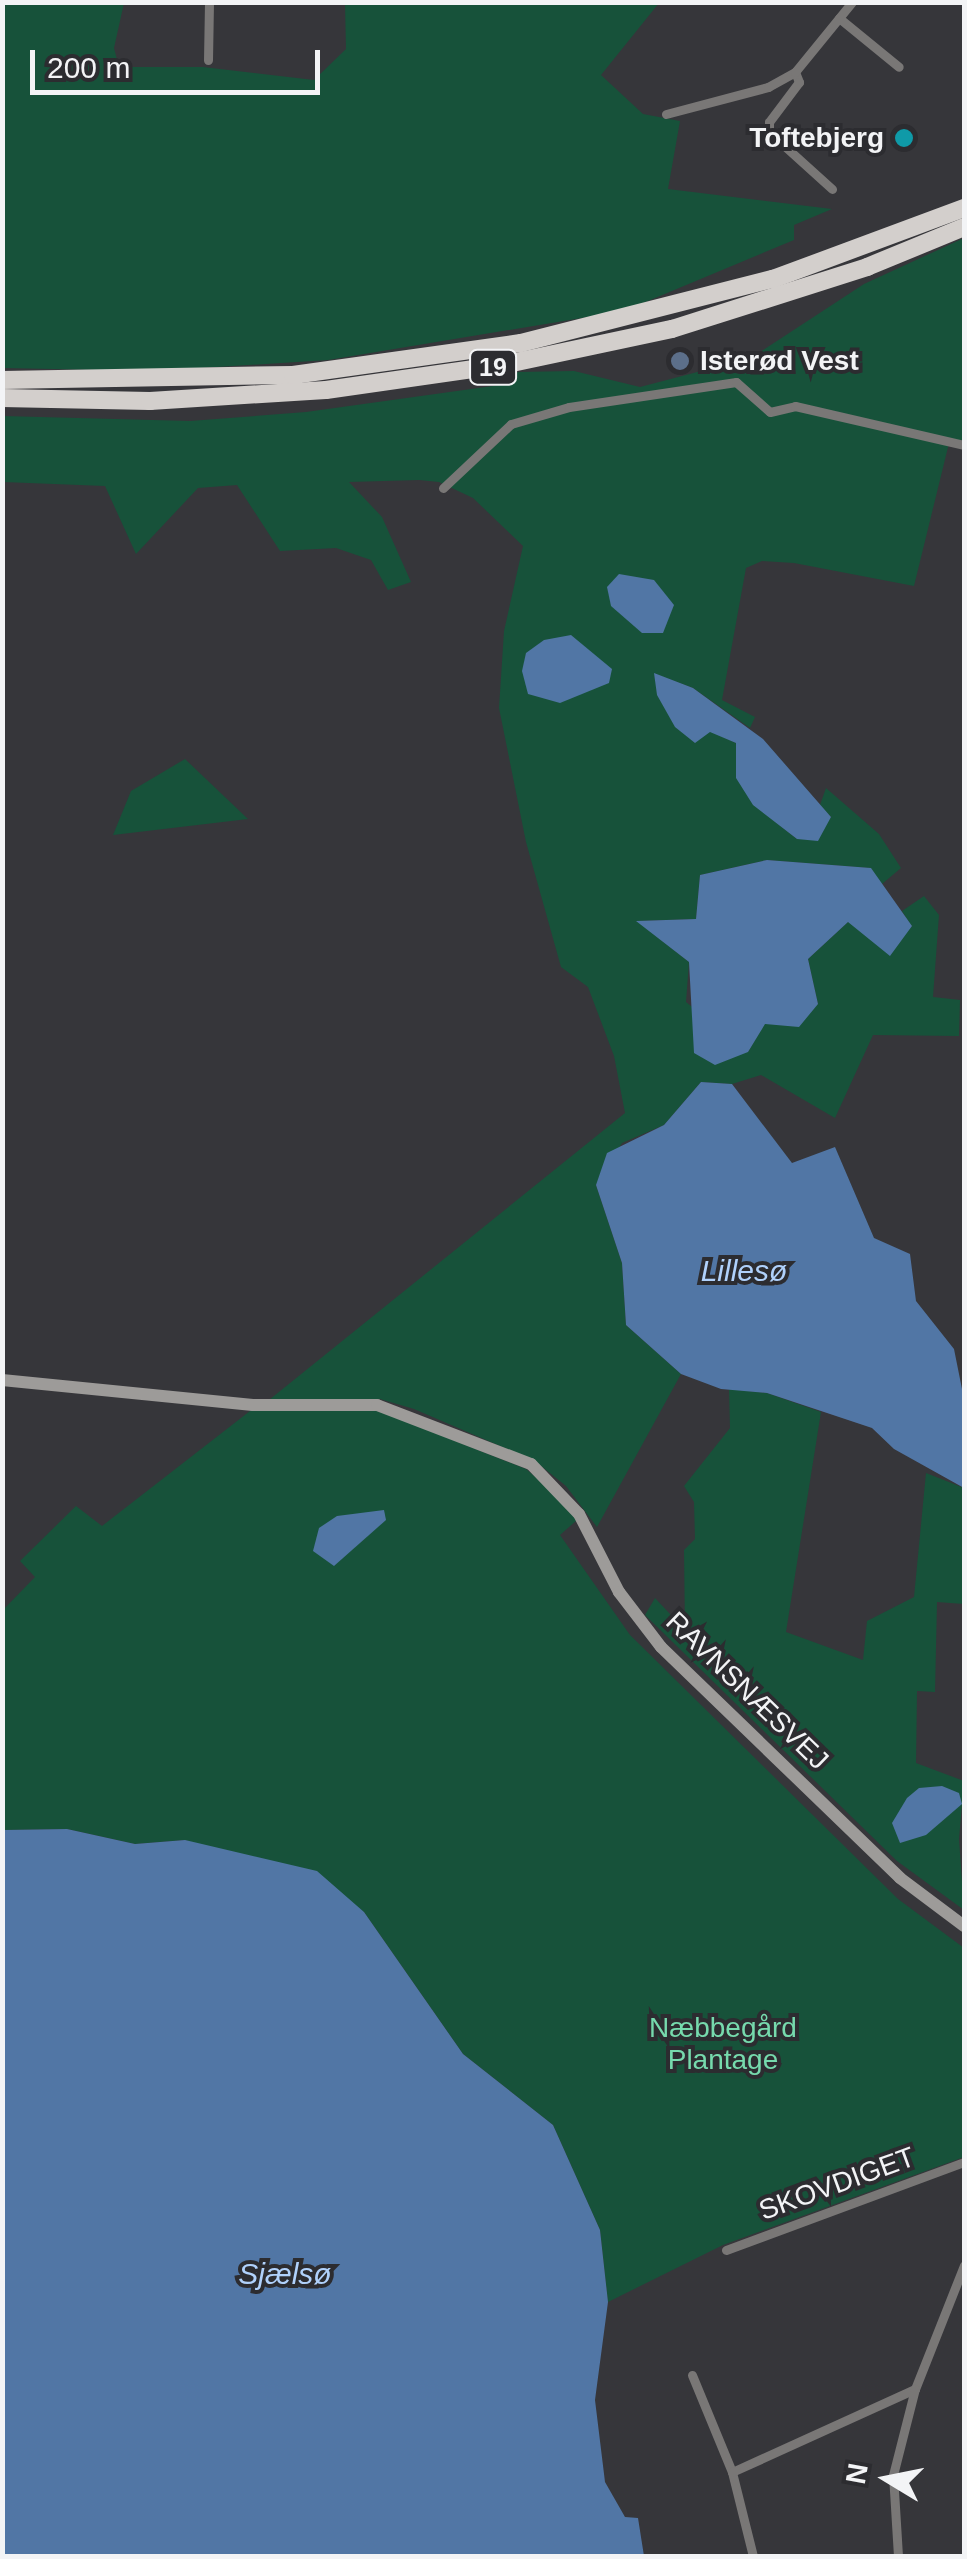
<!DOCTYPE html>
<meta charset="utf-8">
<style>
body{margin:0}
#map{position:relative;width:967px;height:2559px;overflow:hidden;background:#36363a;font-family:Helvetica,sans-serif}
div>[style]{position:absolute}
.green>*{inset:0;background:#17523a}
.water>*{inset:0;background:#5176a5}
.street>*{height:9px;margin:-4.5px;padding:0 4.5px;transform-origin:4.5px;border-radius:4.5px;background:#797776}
.secondary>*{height:12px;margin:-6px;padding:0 6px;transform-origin:6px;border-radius:6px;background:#9d9b99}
.highway>*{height:18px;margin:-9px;padding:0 9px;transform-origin:9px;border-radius:9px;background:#d3cfcc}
.dots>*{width:28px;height:28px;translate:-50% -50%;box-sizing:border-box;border:5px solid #2c2c30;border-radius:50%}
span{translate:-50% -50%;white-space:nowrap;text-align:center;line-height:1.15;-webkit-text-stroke:8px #2c2c30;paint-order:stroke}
.shield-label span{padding:2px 8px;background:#2c2c30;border:2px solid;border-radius:8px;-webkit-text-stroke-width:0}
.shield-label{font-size:25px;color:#f3f4f6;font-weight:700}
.poi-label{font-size:28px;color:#f3f4f6;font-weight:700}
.right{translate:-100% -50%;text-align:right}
.left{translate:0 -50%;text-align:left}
.street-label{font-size:28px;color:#f3f4f6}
.park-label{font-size:28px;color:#76daad}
.water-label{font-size:30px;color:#b0d1fb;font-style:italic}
.frame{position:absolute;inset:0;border:5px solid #f3f4f6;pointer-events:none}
.north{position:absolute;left:837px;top:2429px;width:100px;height:100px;-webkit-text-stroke:8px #2c2c30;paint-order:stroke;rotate:280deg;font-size:28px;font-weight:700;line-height:40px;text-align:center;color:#f3f4f6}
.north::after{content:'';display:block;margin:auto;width:35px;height:45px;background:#f3f4f6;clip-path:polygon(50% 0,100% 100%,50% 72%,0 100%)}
.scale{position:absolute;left:30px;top:50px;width:290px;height:45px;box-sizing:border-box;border:5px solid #f3f4f6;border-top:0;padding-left:12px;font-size:30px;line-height:35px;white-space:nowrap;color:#f3f4f6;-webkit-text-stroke:8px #2c2c30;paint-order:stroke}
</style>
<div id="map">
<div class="green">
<i style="clip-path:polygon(3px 3px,124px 3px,114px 48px,119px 67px,203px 67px,314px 80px,346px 49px,345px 3px,659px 3px,601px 75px,643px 114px,680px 121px,668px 189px,832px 209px,794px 225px,794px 240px,624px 311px,328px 360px,154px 371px,3px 368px)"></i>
<i style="clip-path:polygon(964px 238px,964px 441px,950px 439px,914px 586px,794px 563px,762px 561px,746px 568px,722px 700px,755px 717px,750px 728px,693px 688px,655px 674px,710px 731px,736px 743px,754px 805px,797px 839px,831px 817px,820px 805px,826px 788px,879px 834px,901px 868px,882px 884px,870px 868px,767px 860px,700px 875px,696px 919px,637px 921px,689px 962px,686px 1002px,748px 1052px,764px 1024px,818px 1004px,808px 959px,849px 921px,912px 927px,902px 911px,924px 896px,939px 915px,933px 997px,960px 1000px,959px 1036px,873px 1035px,835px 1118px,761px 1075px,732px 1084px,701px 1082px,664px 1125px,622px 1143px,596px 1185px,622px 1263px,626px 1325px,681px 1374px,597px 1527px,566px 1486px,535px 1461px,414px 1409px,380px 1399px,269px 1400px,625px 1113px,614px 1056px,588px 987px,561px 967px,526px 842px,499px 708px,504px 631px,523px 546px,473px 498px,439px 482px,419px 480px,349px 482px,382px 517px,411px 582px,388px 590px,371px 560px,336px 548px,280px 551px,237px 485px,198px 488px,136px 554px,105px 486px,3px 482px,3px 416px,190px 421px,306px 412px,500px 385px,518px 372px,574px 371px,640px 387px,751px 358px,864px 284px)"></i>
<i style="clip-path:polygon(185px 759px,248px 819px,113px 835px,131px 791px)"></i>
<i style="clip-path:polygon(729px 1389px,767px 1393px,821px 1412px,786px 1632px,863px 1660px,867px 1621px,914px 1597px,926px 1473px,964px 1488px,964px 1604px,937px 1602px,935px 1692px,917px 1691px,916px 1763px,964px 1781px,959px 1839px,964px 1910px,897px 1861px,645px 1615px,655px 1598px,685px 1630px,684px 1550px,695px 1539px,694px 1502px,684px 1486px,730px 1428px)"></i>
<i style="clip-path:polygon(250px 1411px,380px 1411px,526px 1469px,552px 1491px,577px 1520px,560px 1535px,630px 1635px,898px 1899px,964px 1948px,964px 2157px,723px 2245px,608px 2302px,600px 2230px,553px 2125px,463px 2054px,364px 1912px,185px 1840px,135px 1844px,67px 1829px,3px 1830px,2px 1611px,35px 1577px,20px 1561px,76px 1506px,102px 1526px)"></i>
</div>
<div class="water">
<i style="clip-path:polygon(619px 574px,654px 580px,674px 605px,663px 633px,642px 633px,611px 606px,607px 587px)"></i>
<i style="clip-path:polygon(571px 635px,612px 669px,609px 683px,560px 703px,528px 694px,522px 671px,526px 653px,544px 640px)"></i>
<i style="clip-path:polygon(654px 673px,693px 688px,763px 739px,831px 817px,818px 841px,797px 839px,753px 805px,736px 778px,736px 743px,710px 732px,695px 743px,675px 727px,657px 695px)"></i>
<i style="clip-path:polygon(767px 860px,871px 868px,912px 926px,890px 956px,848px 922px,808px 959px,818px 1004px,799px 1027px,765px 1024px,748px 1052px,715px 1065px,694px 1053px,689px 962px,636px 921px,696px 919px,700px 875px)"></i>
<i style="clip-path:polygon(701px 1082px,732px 1084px,792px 1163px,835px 1147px,874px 1238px,910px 1254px,916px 1301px,954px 1349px,964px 1399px,964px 1488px,894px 1449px,872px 1428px,767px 1393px,721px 1389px,681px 1374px,626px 1325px,622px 1263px,596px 1185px,607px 1153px,664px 1125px)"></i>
<i style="clip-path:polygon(384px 1510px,386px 1520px,334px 1566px,313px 1551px,319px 1528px,337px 1516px)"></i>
<i style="clip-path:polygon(942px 1786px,959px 1793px,962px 1804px,926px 1835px,900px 1843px,892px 1823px,907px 1798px,919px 1788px)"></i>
<i style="clip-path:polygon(67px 1829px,135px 1844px,185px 1840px,317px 1871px,364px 1912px,463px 2054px,553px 2125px,600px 2230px,608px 2302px,595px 2400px,605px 2482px,625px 2517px,638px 2518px,644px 2556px,3px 2556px,3px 1830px)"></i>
</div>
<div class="street">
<i style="left:839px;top:18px;width:77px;rotate:39.2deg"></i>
<i style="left:208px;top:60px;width:58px;rotate:-89deg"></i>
<i style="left:795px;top:72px;width:11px;rotate:68deg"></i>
<i style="left:799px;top:82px;width:50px;rotate:126.9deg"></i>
<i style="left:769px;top:122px;width:10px;rotate:90deg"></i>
<i style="left:769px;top:132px;width:85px;rotate:42.1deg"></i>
<i style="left:666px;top:114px;width:106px;rotate:-14.8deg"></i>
<i style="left:768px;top:87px;width:31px;rotate:-29deg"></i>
<i style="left:795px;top:72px;width:90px;rotate:-50.8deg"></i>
<i style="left:443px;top:488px;width:93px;rotate:-43.3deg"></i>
<i style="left:511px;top:424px;width:60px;rotate:-16.3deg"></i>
<i style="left:569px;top:407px;width:169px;rotate:-8.5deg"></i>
<i style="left:736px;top:382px;width:45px;rotate:41.4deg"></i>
<i style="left:770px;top:412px;width:26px;rotate:-13deg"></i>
<i style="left:795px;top:406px;width:173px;rotate:13deg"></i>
<i style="left:726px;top:2250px;width:254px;rotate:-20.3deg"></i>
<i style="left:692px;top:2375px;width:105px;rotate:67.6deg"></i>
<i style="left:732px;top:2472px;width:87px;rotate:76deg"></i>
<i style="left:732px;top:2472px;width:201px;rotate:-24.4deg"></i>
<i style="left:915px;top:2389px;width:133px;rotate:-68.4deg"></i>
<i style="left:898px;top:2556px;width:81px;rotate:-93.5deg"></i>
<i style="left:893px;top:2475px;width:89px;rotate:-75.7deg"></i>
</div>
<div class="secondary">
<i style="left:2px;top:1380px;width:252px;rotate:5.7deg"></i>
<i style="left:253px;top:1405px;width:124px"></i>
<i style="left:377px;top:1405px;width:165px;rotate:21deg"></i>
<i style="left:531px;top:1464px;width:69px;rotate:46.2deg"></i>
<i style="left:579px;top:1514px;width:88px;rotate:62.9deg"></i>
<i style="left:619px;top:1592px;width:69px;rotate:52.6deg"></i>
<i style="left:661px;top:1647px;width:332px;rotate:44deg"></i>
<i style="left:900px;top:1878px;width:80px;rotate:36.9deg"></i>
</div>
<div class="highway">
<i style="left:2px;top:380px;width:291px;rotate:-1deg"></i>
<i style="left:293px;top:375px;width:230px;rotate:-8deg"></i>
<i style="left:521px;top:343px;width:260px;rotate:-14.3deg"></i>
<i style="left:773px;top:279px;width:204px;rotate:-20.4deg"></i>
<i style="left:2px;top:398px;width:148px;rotate:1.2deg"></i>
<i style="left:150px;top:401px;width:176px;rotate:-3.6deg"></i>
<i style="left:326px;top:390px;width:178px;rotate:-8.1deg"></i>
<i style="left:502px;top:365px;width:174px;rotate:-12deg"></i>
<i style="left:672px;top:329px;width:205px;rotate:-17.6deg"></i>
<i style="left:867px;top:267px;width:105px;rotate:-22.4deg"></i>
</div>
<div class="dots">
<i style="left:904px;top:138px;background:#0f9aa8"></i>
<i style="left:680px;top:361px;background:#5c6f8a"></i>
</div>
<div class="shield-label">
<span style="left:493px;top:367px">19</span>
</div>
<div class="poi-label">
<span class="right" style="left:884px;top:138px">Toftebjerg</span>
<span class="left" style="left:700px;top:361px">Isterød Vest</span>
</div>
<div class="street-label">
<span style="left:747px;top:1691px;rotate:44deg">RAVNSNÆSVEJ</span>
<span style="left:837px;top:2184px;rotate:-20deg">SKOVDIGET</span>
</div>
<div class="park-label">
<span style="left:723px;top:2044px">Næbbegård<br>Plantage</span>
</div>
<div class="water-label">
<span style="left:744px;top:1271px">Lillesø</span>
<span style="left:285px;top:2274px">Sjælsø</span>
</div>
<div class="frame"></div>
<div class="north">N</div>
<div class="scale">200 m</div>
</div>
